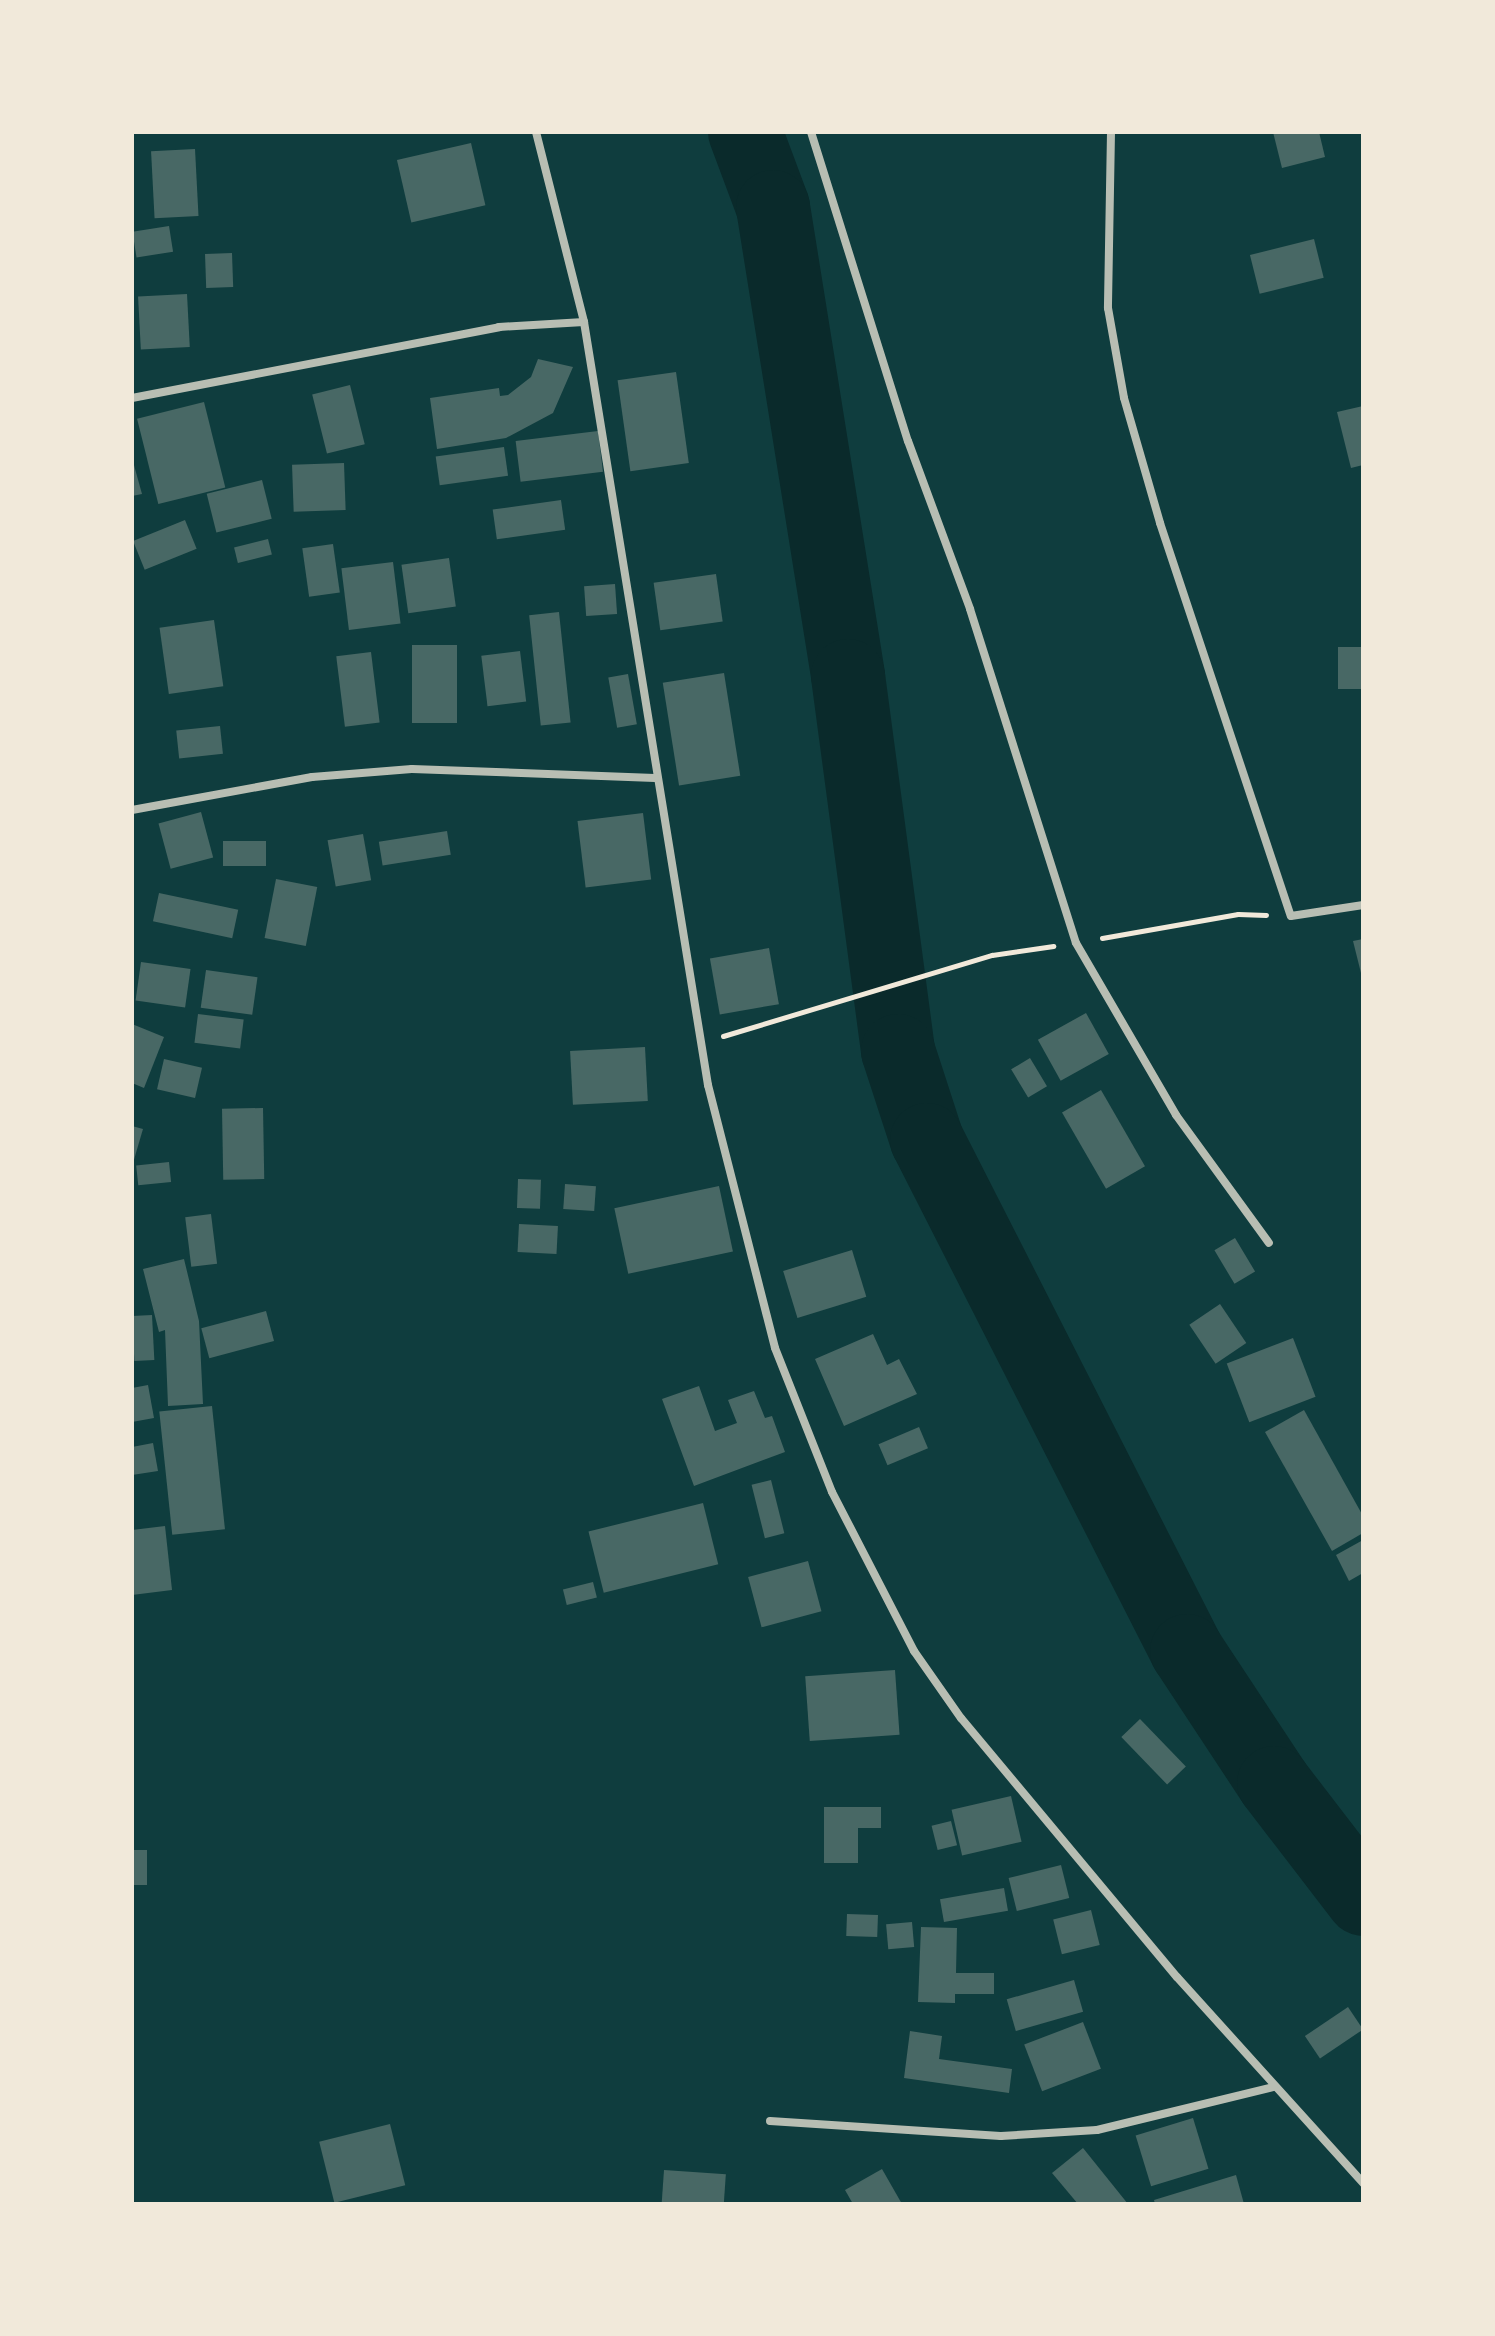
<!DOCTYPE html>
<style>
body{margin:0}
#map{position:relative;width:1495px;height:2336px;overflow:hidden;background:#0f3d3e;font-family:Barlow,sans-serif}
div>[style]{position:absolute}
.river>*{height:74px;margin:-37px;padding:0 37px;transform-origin:37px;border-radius:37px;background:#0a2a2b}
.building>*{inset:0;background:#486865;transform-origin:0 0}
.path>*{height:5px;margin:-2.5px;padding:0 2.5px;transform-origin:2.5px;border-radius:2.5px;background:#f1e9da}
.minor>*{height:8px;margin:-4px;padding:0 4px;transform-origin:4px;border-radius:4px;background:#b8beb3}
span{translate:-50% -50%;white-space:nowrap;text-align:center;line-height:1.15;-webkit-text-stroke:7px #f1e9da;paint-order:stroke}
.frame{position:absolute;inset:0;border:134px solid #f1e9da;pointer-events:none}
</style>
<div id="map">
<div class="river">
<i style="left:745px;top:132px;width:80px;rotate:69.5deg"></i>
<i style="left:773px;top:207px;width:475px;rotate:80.9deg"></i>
<i style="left:848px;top:676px;width:378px;rotate:82.4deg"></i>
<i style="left:898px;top:1051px;width:94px;rotate:72deg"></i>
<i style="left:927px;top:1140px;width:573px;rotate:63.03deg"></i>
<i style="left:1187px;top:1651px;width:158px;rotate:56.6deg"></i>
<i style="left:1274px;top:1783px;width:146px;rotate:52.5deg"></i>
</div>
<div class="building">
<i style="clip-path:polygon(1273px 132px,1319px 132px,1325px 157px,1282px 168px)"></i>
<i style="left:471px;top:143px;width:64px;height:76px;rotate:77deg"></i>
<i style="left:195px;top:149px;width:67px;height:44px;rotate:87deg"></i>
<i style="left:169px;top:226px;width:26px;height:37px;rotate:81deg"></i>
<i style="left:1314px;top:239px;width:40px;height:66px;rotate:76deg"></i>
<i style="left:232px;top:253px;width:34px;height:27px;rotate:88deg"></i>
<i style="left:187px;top:294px;width:53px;height:49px;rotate:87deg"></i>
<i style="clip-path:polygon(538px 359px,573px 367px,553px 413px,506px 438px,437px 449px,430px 398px,499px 388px,500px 396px,508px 395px,531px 377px)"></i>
<i style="left:676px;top:372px;width:92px;height:59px;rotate:82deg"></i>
<i style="left:350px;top:385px;width:61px;height:39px;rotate:76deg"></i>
<i style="left:204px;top:402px;width:88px;height:69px;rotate:76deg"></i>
<i style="clip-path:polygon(1363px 406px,1363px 465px,1351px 468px,1337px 412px)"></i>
<i style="left:598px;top:431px;width:41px;height:83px;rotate:83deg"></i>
<i style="left:504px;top:447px;width:29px;height:69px;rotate:82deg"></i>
<i style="clip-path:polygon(132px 458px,142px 494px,132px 496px)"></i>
<i style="left:344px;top:463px;width:47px;height:52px;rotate:88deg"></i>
<i style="left:262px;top:480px;width:40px;height:57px;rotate:76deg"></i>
<i style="left:561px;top:500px;width:30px;height:69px;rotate:82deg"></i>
<i style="left:185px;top:520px;width:31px;height:56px;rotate:68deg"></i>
<i style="left:268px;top:539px;width:16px;height:35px;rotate:76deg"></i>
<i style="left:333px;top:544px;width:49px;height:31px;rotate:82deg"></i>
<i style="left:449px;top:558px;width:49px;height:48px;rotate:82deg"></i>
<i style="left:393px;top:562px;width:62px;height:52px;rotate:83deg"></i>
<i style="left:716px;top:574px;width:48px;height:63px;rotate:82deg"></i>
<i style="left:615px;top:584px;width:30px;height:31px;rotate:86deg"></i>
<i style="left:559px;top:612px;width:111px;height:30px;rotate:84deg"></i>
<i style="left:214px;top:620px;width:67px;height:55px;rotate:82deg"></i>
<i style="left:412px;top:645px;width:45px;height:78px"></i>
<i style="left:1363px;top:647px;width:42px;height:25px;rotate:90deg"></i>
<i style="left:520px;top:651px;width:51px;height:39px;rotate:83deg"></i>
<i style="left:371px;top:652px;width:71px;height:35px;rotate:83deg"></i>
<i style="left:724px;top:673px;width:104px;height:62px;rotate:81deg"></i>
<i style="left:628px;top:674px;width:51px;height:20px;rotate:80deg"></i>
<i style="left:220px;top:726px;width:28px;height:44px;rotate:84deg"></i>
<i style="left:201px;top:812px;width:47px;height:44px;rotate:75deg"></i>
<i style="left:643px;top:813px;width:67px;height:66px;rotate:83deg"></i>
<i style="left:447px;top:831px;width:24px;height:69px;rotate:81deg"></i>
<i style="left:363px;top:834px;width:47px;height:36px;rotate:80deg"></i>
<i style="left:223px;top:841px;width:43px;height:25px"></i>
<i style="left:276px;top:879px;width:42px;height:60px;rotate:11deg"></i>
<i style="left:159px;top:893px;width:81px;height:29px;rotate:12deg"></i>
<i style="clip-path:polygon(1363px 939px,1363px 977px,1362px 977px,1353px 941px)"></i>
<i style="left:769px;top:948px;width:57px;height:60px;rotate:80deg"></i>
<i style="left:141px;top:962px;width:50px;height:39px;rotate:8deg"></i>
<i style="left:206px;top:970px;width:52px;height:38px;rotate:8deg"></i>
<i style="left:1086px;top:1013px;width:47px;height:55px;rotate:61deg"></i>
<i style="left:198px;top:1014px;width:46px;height:29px;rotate:7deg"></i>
<i style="clip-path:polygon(132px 1024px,164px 1037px,144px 1088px,132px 1083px)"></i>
<i style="left:645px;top:1047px;width:54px;height:75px;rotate:87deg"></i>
<i style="left:1030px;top:1058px;width:33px;height:22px;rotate:59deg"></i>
<i style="left:164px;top:1059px;width:39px;height:31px;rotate:13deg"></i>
<i style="left:1101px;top:1090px;width:88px;height:45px;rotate:60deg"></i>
<i style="left:263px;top:1108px;width:71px;height:41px;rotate:89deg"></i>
<i style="clip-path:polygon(132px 1126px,143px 1129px,133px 1163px,132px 1163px)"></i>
<i style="left:169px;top:1162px;width:20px;height:33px;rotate:84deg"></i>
<i style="left:518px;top:1179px;width:23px;height:29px;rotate:2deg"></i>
<i style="left:565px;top:1184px;width:31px;height:25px;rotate:4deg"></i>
<i style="left:719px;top:1186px;width:67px;height:107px;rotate:78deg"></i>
<i style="left:211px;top:1214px;width:50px;height:26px;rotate:83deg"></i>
<i style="left:519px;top:1224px;width:39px;height:28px;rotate:3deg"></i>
<i style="left:1235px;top:1238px;width:39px;height:24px;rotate:59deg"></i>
<i style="left:852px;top:1250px;width:49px;height:72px;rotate:73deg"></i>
<i style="clip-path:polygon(184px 1259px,199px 1321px,203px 1404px,168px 1406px,165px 1330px,159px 1332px,143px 1269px)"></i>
<i style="left:1220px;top:1304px;width:47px;height:37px;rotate:56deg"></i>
<i style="left:266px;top:1311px;width:31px;height:67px;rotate:75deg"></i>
<i style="left:152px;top:1315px;width:45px;height:20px;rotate:87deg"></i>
<i style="clip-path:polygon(873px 1334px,887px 1365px,899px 1359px,917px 1394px,844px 1426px,815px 1359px)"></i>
<i style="left:1293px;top:1338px;width:63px;height:71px;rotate:69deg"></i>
<i style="clip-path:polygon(148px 1385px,154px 1418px,132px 1422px,132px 1388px)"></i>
<i style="clip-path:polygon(699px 1386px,715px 1431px,737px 1423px,728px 1400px,754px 1391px,765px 1418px,772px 1416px,785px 1452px,694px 1486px,662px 1399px)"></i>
<i style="left:212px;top:1406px;width:124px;height:53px;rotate:84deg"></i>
<i style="clip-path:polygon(1304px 1410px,1363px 1516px,1363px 1533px,1332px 1551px,1265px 1432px)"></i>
<i style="left:919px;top:1427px;width:23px;height:44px;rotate:67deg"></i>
<i style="clip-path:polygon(153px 1443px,158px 1471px,132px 1475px,132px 1447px)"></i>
<i style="left:771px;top:1480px;width:55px;height:20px;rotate:76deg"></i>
<i style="left:703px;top:1503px;width:63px;height:118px;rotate:76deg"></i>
<i style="clip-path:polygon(165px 1526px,172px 1590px,132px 1595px,132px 1530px)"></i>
<i style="clip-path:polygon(1363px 1540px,1363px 1573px,1349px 1581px,1336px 1555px)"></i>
<i style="left:808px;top:1561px;width:52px;height:62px;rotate:75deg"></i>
<i style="left:593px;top:1582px;width:16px;height:31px;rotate:76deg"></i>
<i style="left:895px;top:1670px;width:65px;height:90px;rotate:86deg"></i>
<i style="left:1140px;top:1719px;width:66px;height:26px;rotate:46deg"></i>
<i style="left:1011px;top:1796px;width:47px;height:61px;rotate:77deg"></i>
<i style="clip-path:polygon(824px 1807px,881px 1807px,881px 1828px,858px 1828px,858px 1863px,824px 1863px)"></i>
<i style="left:951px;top:1821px;width:25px;height:20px;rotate:76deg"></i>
<i style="left:132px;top:1850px;width:15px;height:35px"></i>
<i style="left:1061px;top:1865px;width:34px;height:54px;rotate:76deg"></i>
<i style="left:1004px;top:1888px;width:23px;height:65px;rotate:80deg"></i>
<i style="left:1091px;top:1910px;width:36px;height:39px;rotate:76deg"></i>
<i style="left:847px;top:1914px;width:31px;height:22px;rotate:2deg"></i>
<i style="left:912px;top:1922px;width:25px;height:26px;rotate:85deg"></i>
<i style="clip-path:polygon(921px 1927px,957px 1928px,956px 1973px,994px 1973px,994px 1994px,955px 1994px,955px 2003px,918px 2002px)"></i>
<i style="left:1074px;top:1980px;width:33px;height:70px;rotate:74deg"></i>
<i style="left:1348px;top:2007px;width:27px;height:52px;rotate:56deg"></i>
<i style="left:1083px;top:2022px;width:50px;height:63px;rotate:69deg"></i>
<i style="clip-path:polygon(910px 2031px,942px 2036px,939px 2059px,1012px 2069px,1009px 2093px,904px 2078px)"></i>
<i style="left:1193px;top:2118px;width:53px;height:60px;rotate:73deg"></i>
<i style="left:390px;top:2124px;width:63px;height:73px;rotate:76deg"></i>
<i style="clip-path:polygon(1083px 2148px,1128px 2204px,1078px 2204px,1052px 2173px)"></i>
<i style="clip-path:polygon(882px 2169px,902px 2204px,853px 2204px,845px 2190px)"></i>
<i style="left:664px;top:2170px;width:62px;height:34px;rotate:4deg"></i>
<i style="clip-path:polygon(1236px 2175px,1244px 2204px,1155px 2204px,1154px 2200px)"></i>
</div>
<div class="path">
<i style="left:1102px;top:938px;width:138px;rotate:-10deg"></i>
<i style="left:1238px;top:914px;width:28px;rotate:2deg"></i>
<i style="left:723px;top:1036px;width:281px;rotate:-16.8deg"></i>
<i style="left:992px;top:955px;width:62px;rotate:-8.4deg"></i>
</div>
<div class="minor">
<i style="left:536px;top:132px;width:196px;rotate:75.8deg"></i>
<i style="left:584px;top:322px;width:773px;rotate:80.77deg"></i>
<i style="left:708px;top:1085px;width:271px;rotate:75.7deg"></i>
<i style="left:775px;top:1348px;width:155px;rotate:68.4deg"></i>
<i style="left:832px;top:1492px;width:179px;rotate:62.7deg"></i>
<i style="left:914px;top:1651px;width:82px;rotate:55deg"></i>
<i style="left:961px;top:1718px;width:337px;rotate:50.2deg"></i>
<i style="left:1177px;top:1977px;width:278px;rotate:47.9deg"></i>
<i style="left:811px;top:132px;width:324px;rotate:72.6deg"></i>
<i style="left:908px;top:441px;width:179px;rotate:69.7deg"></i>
<i style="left:970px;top:609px;width:350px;rotate:72.4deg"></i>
<i style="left:1076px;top:943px;width:199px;rotate:59.8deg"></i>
<i style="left:1176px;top:1115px;width:158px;rotate:54deg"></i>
<i style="left:1111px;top:132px;width:176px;rotate:91deg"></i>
<i style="left:1108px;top:308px;width:91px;rotate:79.9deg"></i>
<i style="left:1124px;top:398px;width:130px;rotate:73.9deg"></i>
<i style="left:1160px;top:523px;width:414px;rotate:71.6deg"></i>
<i style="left:1291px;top:916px;width:73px;rotate:-8.7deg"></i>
<i style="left:132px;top:398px;width:374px;rotate:-10.9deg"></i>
<i style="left:499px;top:327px;width:85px;rotate:-3.4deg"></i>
<i style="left:132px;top:810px;width:183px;rotate:-10.4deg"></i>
<i style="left:312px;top:777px;width:100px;rotate:-4.6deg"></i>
<i style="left:412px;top:769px;width:243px;rotate:2.1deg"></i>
<i style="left:770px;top:2121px;width:231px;rotate:3.7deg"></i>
<i style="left:1001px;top:2136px;width:96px;rotate:-3.6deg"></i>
<i style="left:1097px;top:2130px;width:182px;rotate:-13.7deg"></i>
</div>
<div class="frame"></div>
</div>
